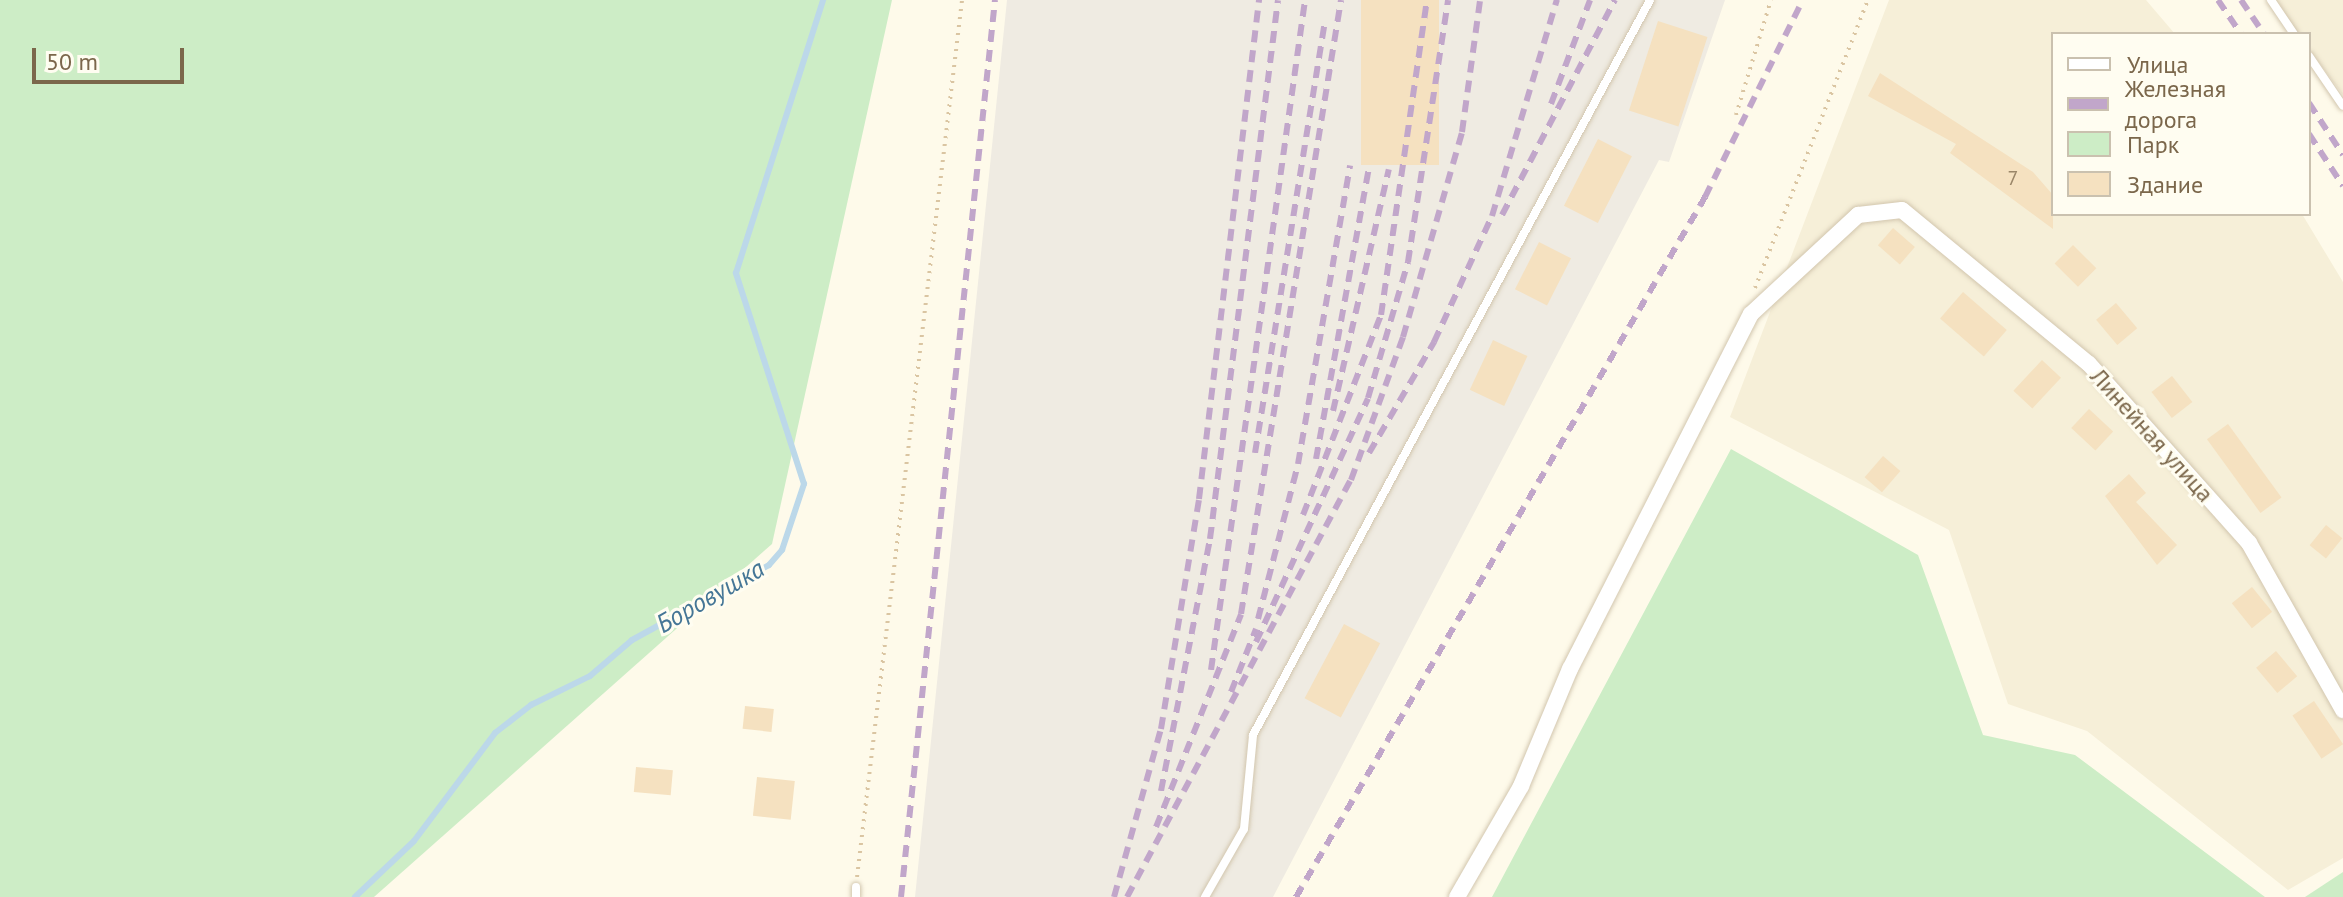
<!DOCTYPE html>
<meta charset="utf-8">
<style>
body{margin:0}
#map{position:relative;width:2343px;height:897px;overflow:hidden;background:#fefaea;font-family:"PT Sans",sans-serif}
div>[style]{position:absolute}
.residential>*{inset:0;background:#f6efd8}
.industrial>*{inset:0;background:#efebe2}
.green>*{inset:0;background:#cdedc6}
.stream>*{height:6px;margin:-3px;padding:0 3px;transform-origin:3px;border-radius:3px;background:#bcd8e9}
.building>*{inset:0;background:#f5e1c0;transform-origin:0 0}
.path>*{height:4px;margin-top:-2px;transform-origin:0;background:repeating-linear-gradient(90deg,#dac5a2 0 2px,transparent 0 8px)}
.roads{filter:drop-shadow(0 0 2px #d2c6ae) drop-shadow(0 0 2px #d2c6ae)}
.lane>*{height:8px;margin:-4px;padding:0 4px;transform-origin:4px;border-radius:4px;background:#fff}
.street>*{height:16px;margin:-8px;padding:0 8px;transform-origin:8px;border-radius:8px;background:#fff}
.rail>*{height:6px;margin-top:-3px;transform-origin:0;background:repeating-linear-gradient(90deg,#c1a6ca 0 12px,transparent 0 20px)}
span{translate:-50% -50%;white-space:nowrap;text-align:center;line-height:1.15;-webkit-text-stroke:6px #fffdf1;paint-order:stroke}
.number-label{font-size:20px;color:#9a8668}
.number-label span{-webkit-text-stroke-width:0}
.street-label{font-size:24px;color:#7b674b}
.water-label{font-size:26px;color:#457696;font-style:italic}
.legend{position:absolute;left:2051px;top:32px;width:260px;height:184px;box-sizing:border-box;background:#fffdf1;border:2px solid #cac1af;margin:0;padding:10px 14px;list-style:none;font-size:24px;color:#7b674b}
.legend li{display:flex;align-items:center;gap:16px;height:40px}
.legend b{width:40px;border:2px solid #cac1af}
.scale{position:absolute;left:32px;top:48px;width:152px;height:36px;box-sizing:border-box;border:4px solid #7b674b;border-top:0;padding-left:10px;font-size:24px;line-height:28px;white-space:nowrap;color:#7b674b;-webkit-text-stroke:6px #fffdf1;paint-order:stroke}
</style>
<div id="map">
<div class="residential">
<i style="clip-path:polygon(1889px 0,2146px 0,2175px 34px,2053px 34px,2053px 214px,2302px 214px,2343px 282px,2343px 858px,2288px 890px,2087px 731px,2008px 704px,1949px 530px,1730px 417px)"></i>
<i style="clip-path:polygon(2273px 0,2343px 0,2343px 95px,2309px 49px,2309px 34px,2298px 34px)"></i>
</div>
<div class="industrial">
<i style="clip-path:polygon(1007px 0,1725px 0,1669px 162px,1659px 160px,1273px 897px,915px 897px)"></i>
</div>
<div class="green">
<i style="clip-path:polygon(0 0,892px 0,772px 544px,374px 897px,0 897px)"></i>
<i style="clip-path:polygon(1731px 449px,1918px 555px,1983px 735px,2075px 755px,2265px 897px,1492px 897px)"></i>
<i style="clip-path:polygon(2343px 872px,2343px 897px,2305px 897px)"></i>
</div>
<div class="stream">
<i style="left:355px;top:897px;width:81px;rotate:-43.5deg"></i>
<i style="left:414px;top:841px;width:135px;rotate:-53.1deg"></i>
<i style="left:495px;top:733px;width:46px;rotate:-37.9deg"></i>
<i style="left:531px;top:705px;width:66px;rotate:-26.2deg"></i>
<i style="left:590px;top:676px;width:55px;rotate:-40.6deg"></i>
<i style="left:632px;top:640px;width:156px;rotate:-28.7deg"></i>
<i style="left:769px;top:565px;width:20px;rotate:-49deg"></i>
<i style="left:782px;top:550px;width:70px;rotate:-71.6deg"></i>
<i style="left:804px;top:484px;width:222px;rotate:-107.9deg"></i>
<i style="left:736px;top:273px;width:287px;rotate:-72.3deg"></i>
</div>
<div class="building">
<i style="left:1361px;top:0;width:78px;height:165px"></i>
<i style="left:1658px;top:21px;width:52px;height:94px;rotate:18deg"></i>
<i style="clip-path:polygon(1880px 73px,2033px 172px,2053px 195px,2053px 229px,1950px 153px,1956px 144px,1868px 96px)"></i>
<i style="left:1598px;top:139px;width:38px;height:75px;rotate:27deg"></i>
<i style="left:1893px;top:228px;width:29px;height:23px;rotate:41deg"></i>
<i style="left:1539px;top:242px;width:36px;height:53px;rotate:27deg"></i>
<i style="left:2073px;top:245px;width:33px;height:26px;rotate:45deg"></i>
<i style="left:1963px;top:292px;width:58px;height:35px;rotate:41deg"></i>
<i style="left:2116px;top:303px;width:33px;height:26px;rotate:50deg"></i>
<i style="left:1493px;top:340px;width:38px;height:55px;rotate:25deg"></i>
<i style="left:2042px;top:360px;width:26px;height:42px;rotate:43deg"></i>
<i style="left:2172px;top:376px;width:33px;height:26px;rotate:52deg"></i>
<i style="left:2089px;top:409px;width:33px;height:26px;rotate:43deg"></i>
<i style="left:2228px;top:424px;width:91px;height:26px;rotate:54deg"></i>
<i style="left:1883px;top:456px;width:23px;height:28px;rotate:41deg"></i>
<i style="clip-path:polygon(2129px 474px,2146px 493px,2136px 502px,2177px 545px,2157px 565px,2105px 496px)"></i>
<i style="left:2326px;top:525px;width:21px;height:26px;rotate:39deg"></i>
<i style="left:2252px;top:587px;width:32px;height:26px;rotate:51deg"></i>
<i style="left:1344px;top:624px;width:41px;height:84px;rotate:28deg"></i>
<i style="left:2276px;top:651px;width:33px;height:26px;rotate:50deg"></i>
<i style="left:2314px;top:701px;width:52px;height:26px;rotate:56deg"></i>
<i style="left:745px;top:706px;width:29px;height:23px;rotate:6deg"></i>
<i style="left:636px;top:767px;width:37px;height:25px;rotate:5deg"></i>
<i style="left:757px;top:777px;width:38px;height:39px;rotate:6deg"></i>
</div>
<div class="path">
<i style="left:1736px;top:115px;width:120px;rotate:-73.1deg"></i>
<i style="left:1755px;top:288px;width:309px;rotate:-68.6deg"></i>
<i style="left:857px;top:877px;width:883px;rotate:-83.17deg"></i>
</div>
<div class="roads">
<div class="lane">
<i style="left:2271px;top:0;width:41px;rotate:55.9deg"></i>
<i style="left:2309px;top:56px;width:60px;rotate:55.8deg"></i>
<i style="left:856px;top:897px;width:10px;rotate:-90deg"></i>
<i style="left:1205px;top:897px;width:78px;rotate:-60.2deg"></i>
<i style="left:1244px;top:829px;width:94px;rotate:-84.5deg"></i>
<i style="left:1253px;top:735px;width:835px;rotate:-61.62deg"></i>
</div>
<div class="street">
<i style="left:1457px;top:897px;width:128px;rotate:-60deg"></i>
<i style="left:1521px;top:786px;width:127px;rotate:-67.3deg"></i>
<i style="left:1570px;top:669px;width:398px;rotate:-63deg"></i>
<i style="left:1751px;top:314px;width:146px;rotate:-42.8deg"></i>
<i style="left:1858px;top:215px;width:44px;rotate:-6.5deg"></i>
<i style="left:1902px;top:210px;width:242px;rotate:39.5deg"></i>
<i style="left:2089px;top:364px;width:240px;rotate:48.2deg"></i>
<i style="left:2249px;top:543px;width:192px;rotate:60.6deg"></i>
</div>
</div>
<div class="rail">
<i style="left:2218px;top:0;width:41px;rotate:55.9deg"></i>
<i style="left:2241px;top:0;width:41px;rotate:55.9deg"></i>
<i style="left:2309px;top:103px;width:62px;rotate:56.8deg"></i>
<i style="left:1551px;top:104px;width:111px;rotate:-69.4deg"></i>
<i style="left:2309px;top:134px;width:62px;rotate:56.8deg"></i>
<i style="left:1502px;top:215px;width:243px;rotate:-62.3deg"></i>
<i style="left:1333px;top:411px;width:248px;rotate:-77deg"></i>
<i style="left:1255px;top:453px;width:437px;rotate:-80.8deg"></i>
<i style="left:1369px;top:453px;width:129px;rotate:-59.6deg"></i>
<i style="left:1434px;top:342px;width:139px;rotate:-65.3deg"></i>
<i style="left:1492px;top:216px;width:226px;rotate:-73.3deg"></i>
<i style="left:1316px;top:459px;width:297px;rotate:-79.7deg"></i>
<i style="left:1303px;top:515px;width:215px;rotate:-68.7deg"></i>
<i style="left:1381px;top:315px;width:318px;rotate:-81.7deg"></i>
<i style="left:1258px;top:619px;width:160px;rotate:-75.5deg"></i>
<i style="left:1298px;top:464px;width:303px;rotate:-80.1deg"></i>
<i style="left:1256px;top:642px;width:268px;rotate:-65.3deg"></i>
<i style="left:1368px;top:398px;width:142px;rotate:-73.6deg"></i>
<i style="left:1408px;top:262px;width:265px;rotate:-81.3deg"></i>
<i style="left:1211px;top:670px;width:677px;rotate:-82.01deg"></i>
<i style="left:1231px;top:692px;width:68px;rotate:-68.4deg"></i>
<i style="left:1161px;top:791px;width:257px;rotate:-79deg"></i>
<i style="left:1210px;top:539px;width:543px;rotate:-82.81deg"></i>
<i style="left:1156px;top:827px;width:229px;rotate:-68.2deg"></i>
<i style="left:1241px;top:614px;width:622px;rotate:-80.75deg"></i>
<i style="left:901px;top:897px;width:902px;rotate:-84.02deg"></i>
<i style="left:1114px;top:897px;width:174px;rotate:-74.4deg"></i>
<i style="left:1161px;top:729px;width:233px;rotate:-80.6deg"></i>
<i style="left:1199px;top:499px;width:503px;rotate:-83.14deg"></i>
<i style="left:1127px;top:897px;width:473px;rotate:-61.8deg"></i>
<i style="left:1351px;top:480px;width:152px;rotate:-70deg"></i>
<i style="left:1403px;top:337px;width:213px;rotate:-73.9deg"></i>
<i style="left:1462px;top:132px;width:133px;rotate:-82.2deg"></i>
<i style="left:1296px;top:897px;width:811px;rotate:-59.7deg"></i>
<i style="left:1705px;top:197px;width:220px;rotate:-63.6deg"></i>
</div>
<div class="number-label">
<span style="left:2013px;top:178px">7</span>
</div>
<div class="street-label">
<span style="left:2152px;top:435px;rotate:48deg">Линейная улица</span>
</div>
<div class="water-label">
<span style="left:710px;top:596px;rotate:-30deg">Боровушка</span>
</div>
<ul class="legend">
<li><b style="height:10px;background:#fff"></b>Улица</li>
<li><b style="height:10px;background:#c1a6ca"></b>Железная дорога</li>
<li><b style="height:22px;background:#cdedc6"></b>Парк</li>
<li><b style="height:22px;background:#f5e1c0"></b>Здание</li>
</ul>
<div class="scale">50 m</div>
</div>
